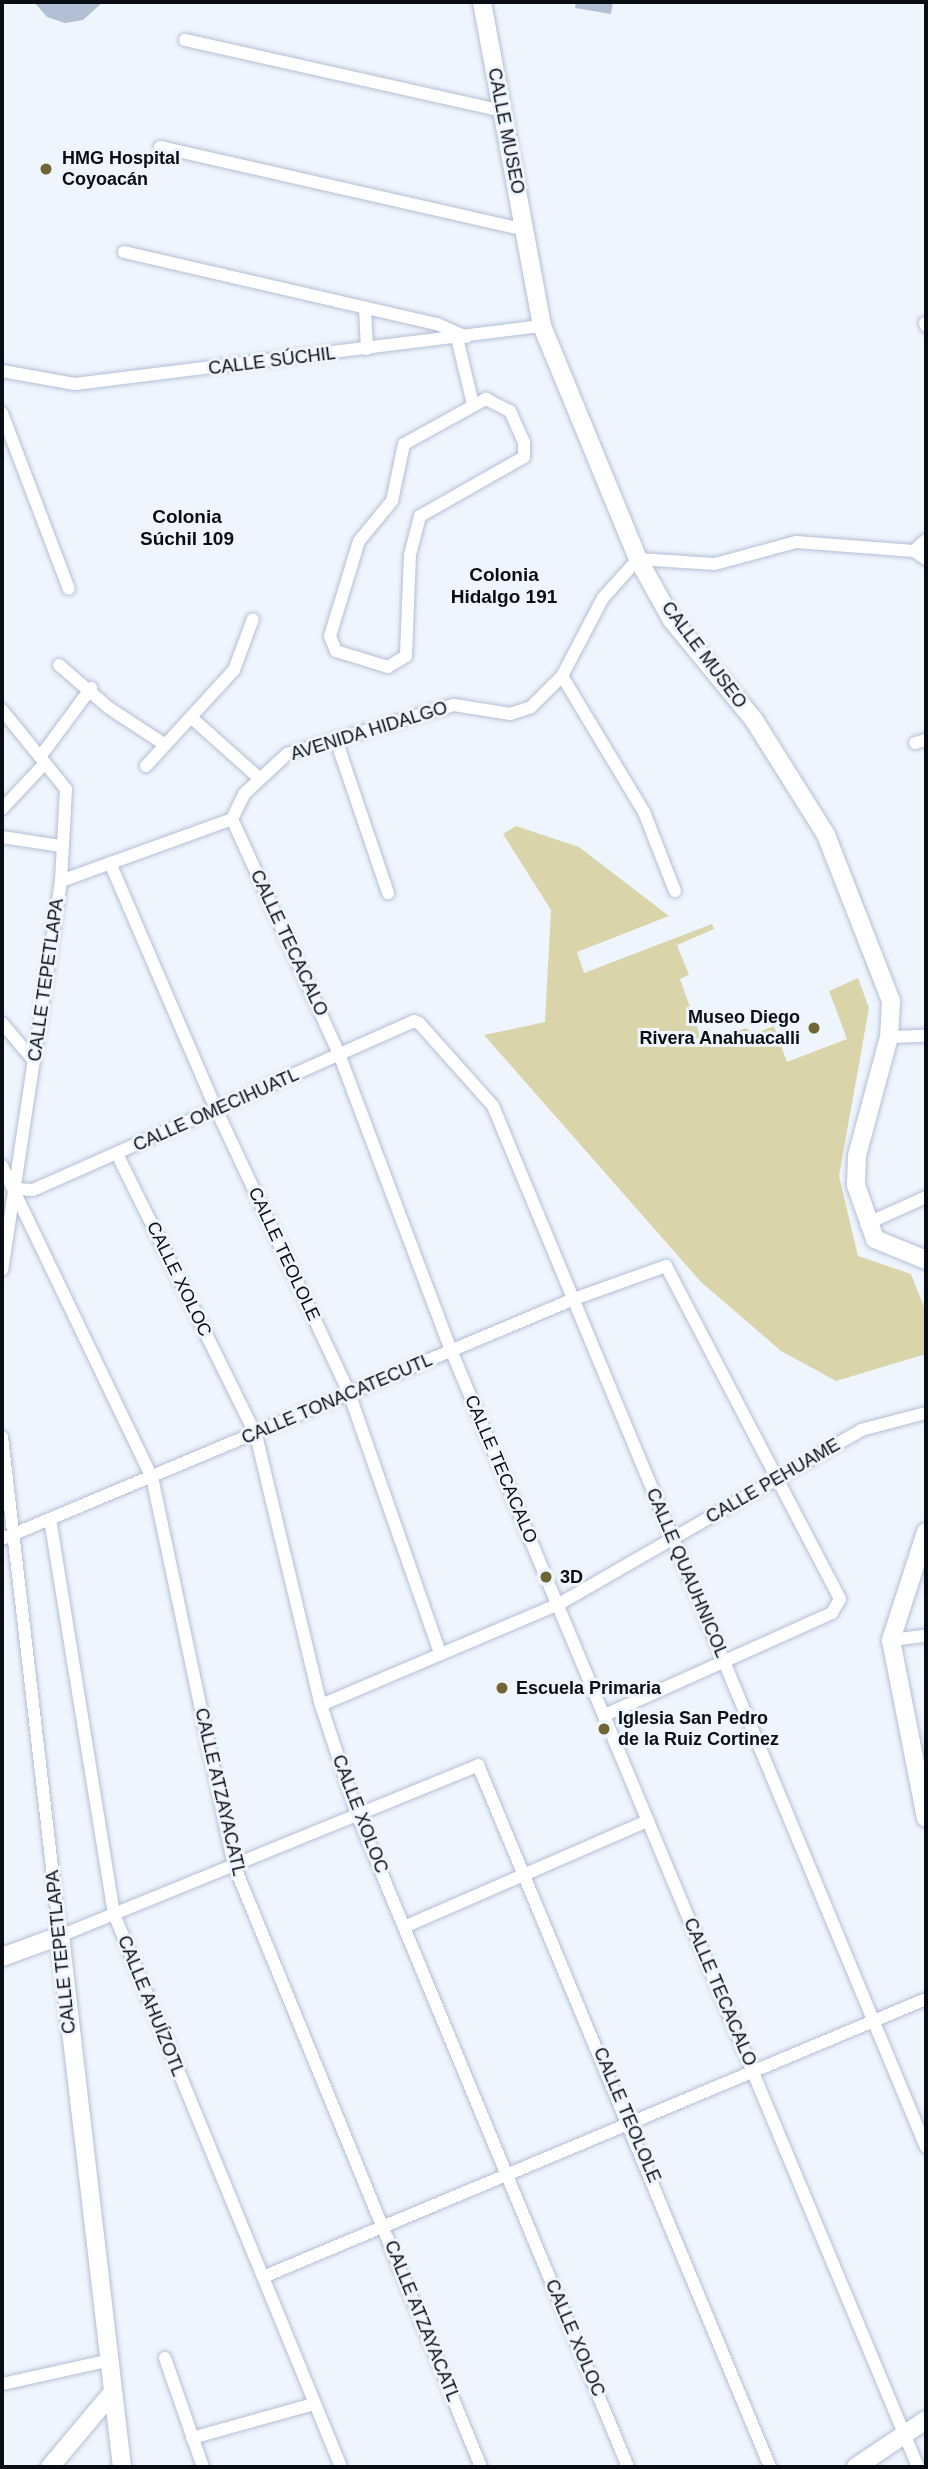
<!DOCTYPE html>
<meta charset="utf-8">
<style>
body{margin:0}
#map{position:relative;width:928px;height:2469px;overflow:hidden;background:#eff5fd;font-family:Arial,sans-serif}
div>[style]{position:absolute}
.green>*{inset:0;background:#dad4aa}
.building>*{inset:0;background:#b3bfd5}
.roads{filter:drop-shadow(0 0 2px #b3bfd4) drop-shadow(0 0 2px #b3bfd4)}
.street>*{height:12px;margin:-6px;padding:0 6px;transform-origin:6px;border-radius:6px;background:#fff}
.secondary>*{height:18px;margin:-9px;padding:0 9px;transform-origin:9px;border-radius:9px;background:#fff}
.dots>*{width:19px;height:19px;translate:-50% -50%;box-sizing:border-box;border:4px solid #eff5fd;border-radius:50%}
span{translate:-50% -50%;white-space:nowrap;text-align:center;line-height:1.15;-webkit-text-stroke:6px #eff5fd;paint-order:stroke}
.street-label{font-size:18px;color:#090d14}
.poi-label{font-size:18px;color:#090d14;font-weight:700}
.left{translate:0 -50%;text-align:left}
.right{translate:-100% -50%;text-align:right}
.neighbourhood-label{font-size:19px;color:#090d14;font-weight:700}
.frame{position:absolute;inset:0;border:4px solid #090d14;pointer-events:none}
</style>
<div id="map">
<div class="green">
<i style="clip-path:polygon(516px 826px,579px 847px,669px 916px,577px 952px,584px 973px,712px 924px,714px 929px,677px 945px,689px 975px,680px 979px,703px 1044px,746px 1028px,754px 1034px,774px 1026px,787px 1062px,847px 1039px,829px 991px,858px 978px,869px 1008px,839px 1176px,858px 1256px,911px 1274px,926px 1312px,926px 1354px,836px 1381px,781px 1351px,701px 1282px,484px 1035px,545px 1022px,551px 910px,503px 834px)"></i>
</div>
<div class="building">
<i style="clip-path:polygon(34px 2px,103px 2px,83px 20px,65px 23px,47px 17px)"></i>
<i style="clip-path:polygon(576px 2px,613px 2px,611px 14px,575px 8px)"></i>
</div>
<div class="roads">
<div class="street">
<i style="left:185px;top:40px;width:326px;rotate:12.6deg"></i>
<i style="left:160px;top:147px;width:373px;rotate:12.8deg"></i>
<i style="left:124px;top:252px;width:321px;rotate:13deg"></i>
<i style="left:437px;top:324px;width:32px;rotate:24deg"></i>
<i style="left:365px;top:308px;width:41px;rotate:87.2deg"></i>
<i style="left:925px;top:323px;width:3px;rotate:72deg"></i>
<i style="left:457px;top:338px;width:68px;rotate:76.4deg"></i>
<i style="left:2px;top:371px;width:74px;rotate:10.1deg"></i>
<i style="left:75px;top:384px;width:471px;rotate:-7.1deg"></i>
<i style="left:486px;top:399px;width:27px;rotate:27deg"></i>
<i style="left:510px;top:411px;width:34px;rotate:66deg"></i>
<i style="left:524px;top:442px;width:15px;rotate:90deg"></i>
<i style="left:524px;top:457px;width:120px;rotate:150.4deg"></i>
<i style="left:420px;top:516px;width:40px;rotate:104.4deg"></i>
<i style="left:410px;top:555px;width:101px;rotate:92.3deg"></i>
<i style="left:406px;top:656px;width:21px;rotate:149deg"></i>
<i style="left:388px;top:667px;width:54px;rotate:-162.9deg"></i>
<i style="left:336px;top:651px;width:16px;rotate:-112deg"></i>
<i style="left:330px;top:636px;width:99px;rotate:-73deg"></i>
<i style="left:359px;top:541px;width:52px;rotate:-50.5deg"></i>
<i style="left:392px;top:501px;width:58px;rotate:-78.1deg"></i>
<i style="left:404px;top:444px;width:94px;rotate:-28.8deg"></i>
<i style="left:2px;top:413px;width:188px;rotate:69.2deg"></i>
<i style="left:914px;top:551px;width:14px;rotate:34deg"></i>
<i style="left:59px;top:665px;width:66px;rotate:40.7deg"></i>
<i style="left:109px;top:708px;width:66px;rotate:33.2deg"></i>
<i style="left:562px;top:676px;width:159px;rotate:58.9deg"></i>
<i style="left:644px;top:812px;width:85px;rotate:68.6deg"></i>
<i style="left:2px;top:710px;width:102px;rotate:51deg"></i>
<i style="left:66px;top:789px;width:92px;rotate:93.1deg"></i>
<i style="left:61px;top:881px;width:393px;rotate:98.6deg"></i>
<i style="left:193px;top:719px;width:90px;rotate:41.8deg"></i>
<i style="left:336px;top:740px;width:162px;rotate:71.2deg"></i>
<i style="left:915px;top:743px;width:11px;rotate:-15deg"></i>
<i style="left:40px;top:757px;width:86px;rotate:-53.5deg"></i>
<i style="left:146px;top:766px;width:130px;rotate:-47.5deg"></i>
<i style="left:234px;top:670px;width:54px;rotate:-69.6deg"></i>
<i style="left:2px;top:809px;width:63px;rotate:-46.9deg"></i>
<i style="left:232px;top:819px;width:258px;rotate:65.5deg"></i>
<i style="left:339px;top:1054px;width:316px;rotate:69.3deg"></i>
<i style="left:451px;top:1350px;width:1211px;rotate:67.31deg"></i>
<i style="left:2px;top:837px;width:60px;rotate:8.7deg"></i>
<i style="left:110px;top:863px;width:270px;rotate:66.7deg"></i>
<i style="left:217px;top:1111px;width:311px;rotate:64.9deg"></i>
<i style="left:349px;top:1393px;width:275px;rotate:70.7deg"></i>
<i style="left:61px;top:881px;width:182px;rotate:-19.9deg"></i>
<i style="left:232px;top:819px;width:28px;rotate:-64deg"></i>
<i style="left:244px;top:794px;width:59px;rotate:-42.9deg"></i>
<i style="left:287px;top:754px;width:174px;rotate:-16.4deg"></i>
<i style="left:454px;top:705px;width:57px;rotate:9.1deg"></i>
<i style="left:510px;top:714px;width:22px;rotate:-18deg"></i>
<i style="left:531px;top:707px;width:44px;rotate:-45deg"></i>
<i style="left:562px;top:676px;width:88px;rotate:-62.3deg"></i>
<i style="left:603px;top:598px;width:52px;rotate:-48.1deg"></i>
<i style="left:638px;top:559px;width:77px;rotate:3.7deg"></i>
<i style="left:715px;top:564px;width:84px;rotate:-15.2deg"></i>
<i style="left:796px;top:542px;width:118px;rotate:4.4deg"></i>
<i style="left:914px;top:551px;width:16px;rotate:-43deg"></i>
<i style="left:2px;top:1023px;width:50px;rotate:49.9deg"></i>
<i style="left:889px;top:1037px;width:37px;rotate:-2deg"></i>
<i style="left:117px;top:1154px;width:313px;rotate:63.7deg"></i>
<i style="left:256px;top:1435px;width:278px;rotate:76.5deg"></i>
<i style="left:321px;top:1705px;width:115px;rotate:71.7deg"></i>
<i style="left:357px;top:1814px;width:707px;rotate:67.46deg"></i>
<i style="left:2px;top:1166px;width:345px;rotate:64.3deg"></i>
<i style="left:152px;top:1477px;width:397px;rotate:78.1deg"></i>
<i style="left:234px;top:1865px;width:651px;rotate:67.69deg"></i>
<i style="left:16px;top:1189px;width:17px;rotate:3deg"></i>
<i style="left:33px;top:1190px;width:417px;rotate:-23.9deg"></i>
<i style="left:414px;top:1021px;width:5px;rotate:22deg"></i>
<i style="left:419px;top:1023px;width:111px;rotate:48.3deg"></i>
<i style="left:493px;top:1106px;width:1127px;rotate:67.42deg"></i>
<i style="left:866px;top:1224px;width:66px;rotate:-24.2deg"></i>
<i style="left:2px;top:1437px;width:502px;rotate:83.37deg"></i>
<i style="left:60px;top:1936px;width:452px;rotate:-22.2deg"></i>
<i style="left:478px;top:1765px;width:760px;rotate:67.41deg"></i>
<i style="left:50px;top:1519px;width:400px;rotate:80.8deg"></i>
<i style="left:114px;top:1914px;width:598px;rotate:67.68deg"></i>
<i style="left:2px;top:1539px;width:620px;rotate:-22.76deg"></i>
<i style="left:574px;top:1299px;width:98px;rotate:-19.7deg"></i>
<i style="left:666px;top:1266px;width:376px;rotate:62.4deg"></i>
<i style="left:840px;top:1599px;width:16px;rotate:120deg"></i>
<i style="left:832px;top:1613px;width:249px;rotate:155.8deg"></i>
<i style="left:891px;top:1640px;width:35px;rotate:-7deg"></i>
<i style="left:321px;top:1705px;width:259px;rotate:-23deg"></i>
<i style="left:559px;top:1604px;width:349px;rotate:-29.9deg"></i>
<i style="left:861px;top:1430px;width:67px;rotate:-14.7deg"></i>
<i style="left:406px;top:1926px;width:264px;rotate:-23.5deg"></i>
<i style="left:263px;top:2277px;width:719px;rotate:-22.75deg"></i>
<i style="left:165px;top:2358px;width:115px;rotate:70.8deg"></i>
<i style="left:2px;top:2384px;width:107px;rotate:-12.5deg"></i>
<i style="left:192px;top:2438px;width:127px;rotate:-15.6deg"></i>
</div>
<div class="secondary">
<i style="left:482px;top:2px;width:330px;rotate:79.5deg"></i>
<i style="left:542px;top:326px;width:252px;rotate:67.6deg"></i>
<i style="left:638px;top:559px;width:70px;rotate:60.9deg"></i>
<i style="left:672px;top:620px;width:129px;rotate:50.6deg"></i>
<i style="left:754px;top:720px;width:136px;rotate:57.9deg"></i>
<i style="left:826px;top:835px;width:178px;rotate:68.6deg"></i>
<i style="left:891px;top:1001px;width:36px;rotate:93deg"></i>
<i style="left:889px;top:1037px;width:123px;rotate:105.1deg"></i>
<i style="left:857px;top:1156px;width:29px;rotate:92deg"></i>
<i style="left:856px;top:1185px;width:57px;rotate:70.6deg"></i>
<i style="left:875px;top:1239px;width:55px;rotate:22.4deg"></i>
<i style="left:926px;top:1532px;width:114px;rotate:108deg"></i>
<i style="left:891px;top:1640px;width:181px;rotate:78.9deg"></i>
<i style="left:2px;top:1957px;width:62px;rotate:-19.9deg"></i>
<i style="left:60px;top:1936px;width:535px;rotate:83.34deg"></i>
<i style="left:50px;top:2467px;width:97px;rotate:-50deg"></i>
<i style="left:856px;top:2467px;width:84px;rotate:-33.9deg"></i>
</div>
</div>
<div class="dots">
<i style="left:46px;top:169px;background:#6f6633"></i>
<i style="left:814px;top:1028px;background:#6f6633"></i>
<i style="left:546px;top:1577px;background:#6f6633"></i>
<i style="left:502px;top:1688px;background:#6f6633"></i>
<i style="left:604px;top:1729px;background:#6f6633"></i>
</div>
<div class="street-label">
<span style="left:506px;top:131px;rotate:79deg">CALLE MUSEO</span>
<span style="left:272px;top:361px;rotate:-7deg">CALLE SÚCHIL</span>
<span style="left:704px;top:655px;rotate:53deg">CALLE MUSEO</span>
<span style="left:369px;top:731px;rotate:-17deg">AVENIDA HIDALGO</span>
<span style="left:289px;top:943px;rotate:65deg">CALLE TECACALO</span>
<span style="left:46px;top:980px;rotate:-82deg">CALLE TEPETLAPA</span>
<span style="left:216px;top:1110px;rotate:-24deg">CALLE OMECIHUATL</span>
<span style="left:284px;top:1254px;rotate:65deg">CALLE TEOLOLE</span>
<span style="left:179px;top:1279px;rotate:64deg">CALLE XOLOC</span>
<span style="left:337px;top:1399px;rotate:-23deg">CALLE TONACATECUTL</span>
<span style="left:501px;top:1469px;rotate:67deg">CALLE TECACALO</span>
<span style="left:773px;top:1481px;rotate:-30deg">CALLE PEHUAME</span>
<span style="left:687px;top:1573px;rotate:67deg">CALLE QUAUHNICOL</span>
<span style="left:220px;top:1792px;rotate:77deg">CALLE ATZAYACATL</span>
<span style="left:360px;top:1814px;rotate:69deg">CALLE XOLOC</span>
<span style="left:61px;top:1952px;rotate:-96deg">CALLE TEPETLAPA</span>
<span style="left:720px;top:1992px;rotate:67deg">CALLE TECACALO</span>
<span style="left:151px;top:2006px;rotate:68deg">CALLE AHUÍZOTL</span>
<span style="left:627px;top:2115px;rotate:67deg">CALLE TEOLOLE</span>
<span style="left:422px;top:2321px;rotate:68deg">CALLE ATZAYACATL</span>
<span style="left:575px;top:2338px;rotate:67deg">CALLE XOLOC</span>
</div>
<div class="poi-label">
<span class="left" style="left:62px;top:169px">HMG Hospital<br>Coyoacán</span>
<span class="right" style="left:800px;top:1028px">Museo Diego<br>Rivera Anahuacalli</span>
<span class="left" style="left:560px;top:1577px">3D</span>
<span class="left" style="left:516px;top:1688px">Escuela Primaria</span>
<span class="left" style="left:618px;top:1729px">Iglesia San Pedro<br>de la Ruiz Cortinez</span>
</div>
<div class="neighbourhood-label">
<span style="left:187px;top:528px">Colonia<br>Súchil 109</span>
<span style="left:504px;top:586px">Colonia<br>Hidalgo 191</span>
</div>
<div class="frame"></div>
</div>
